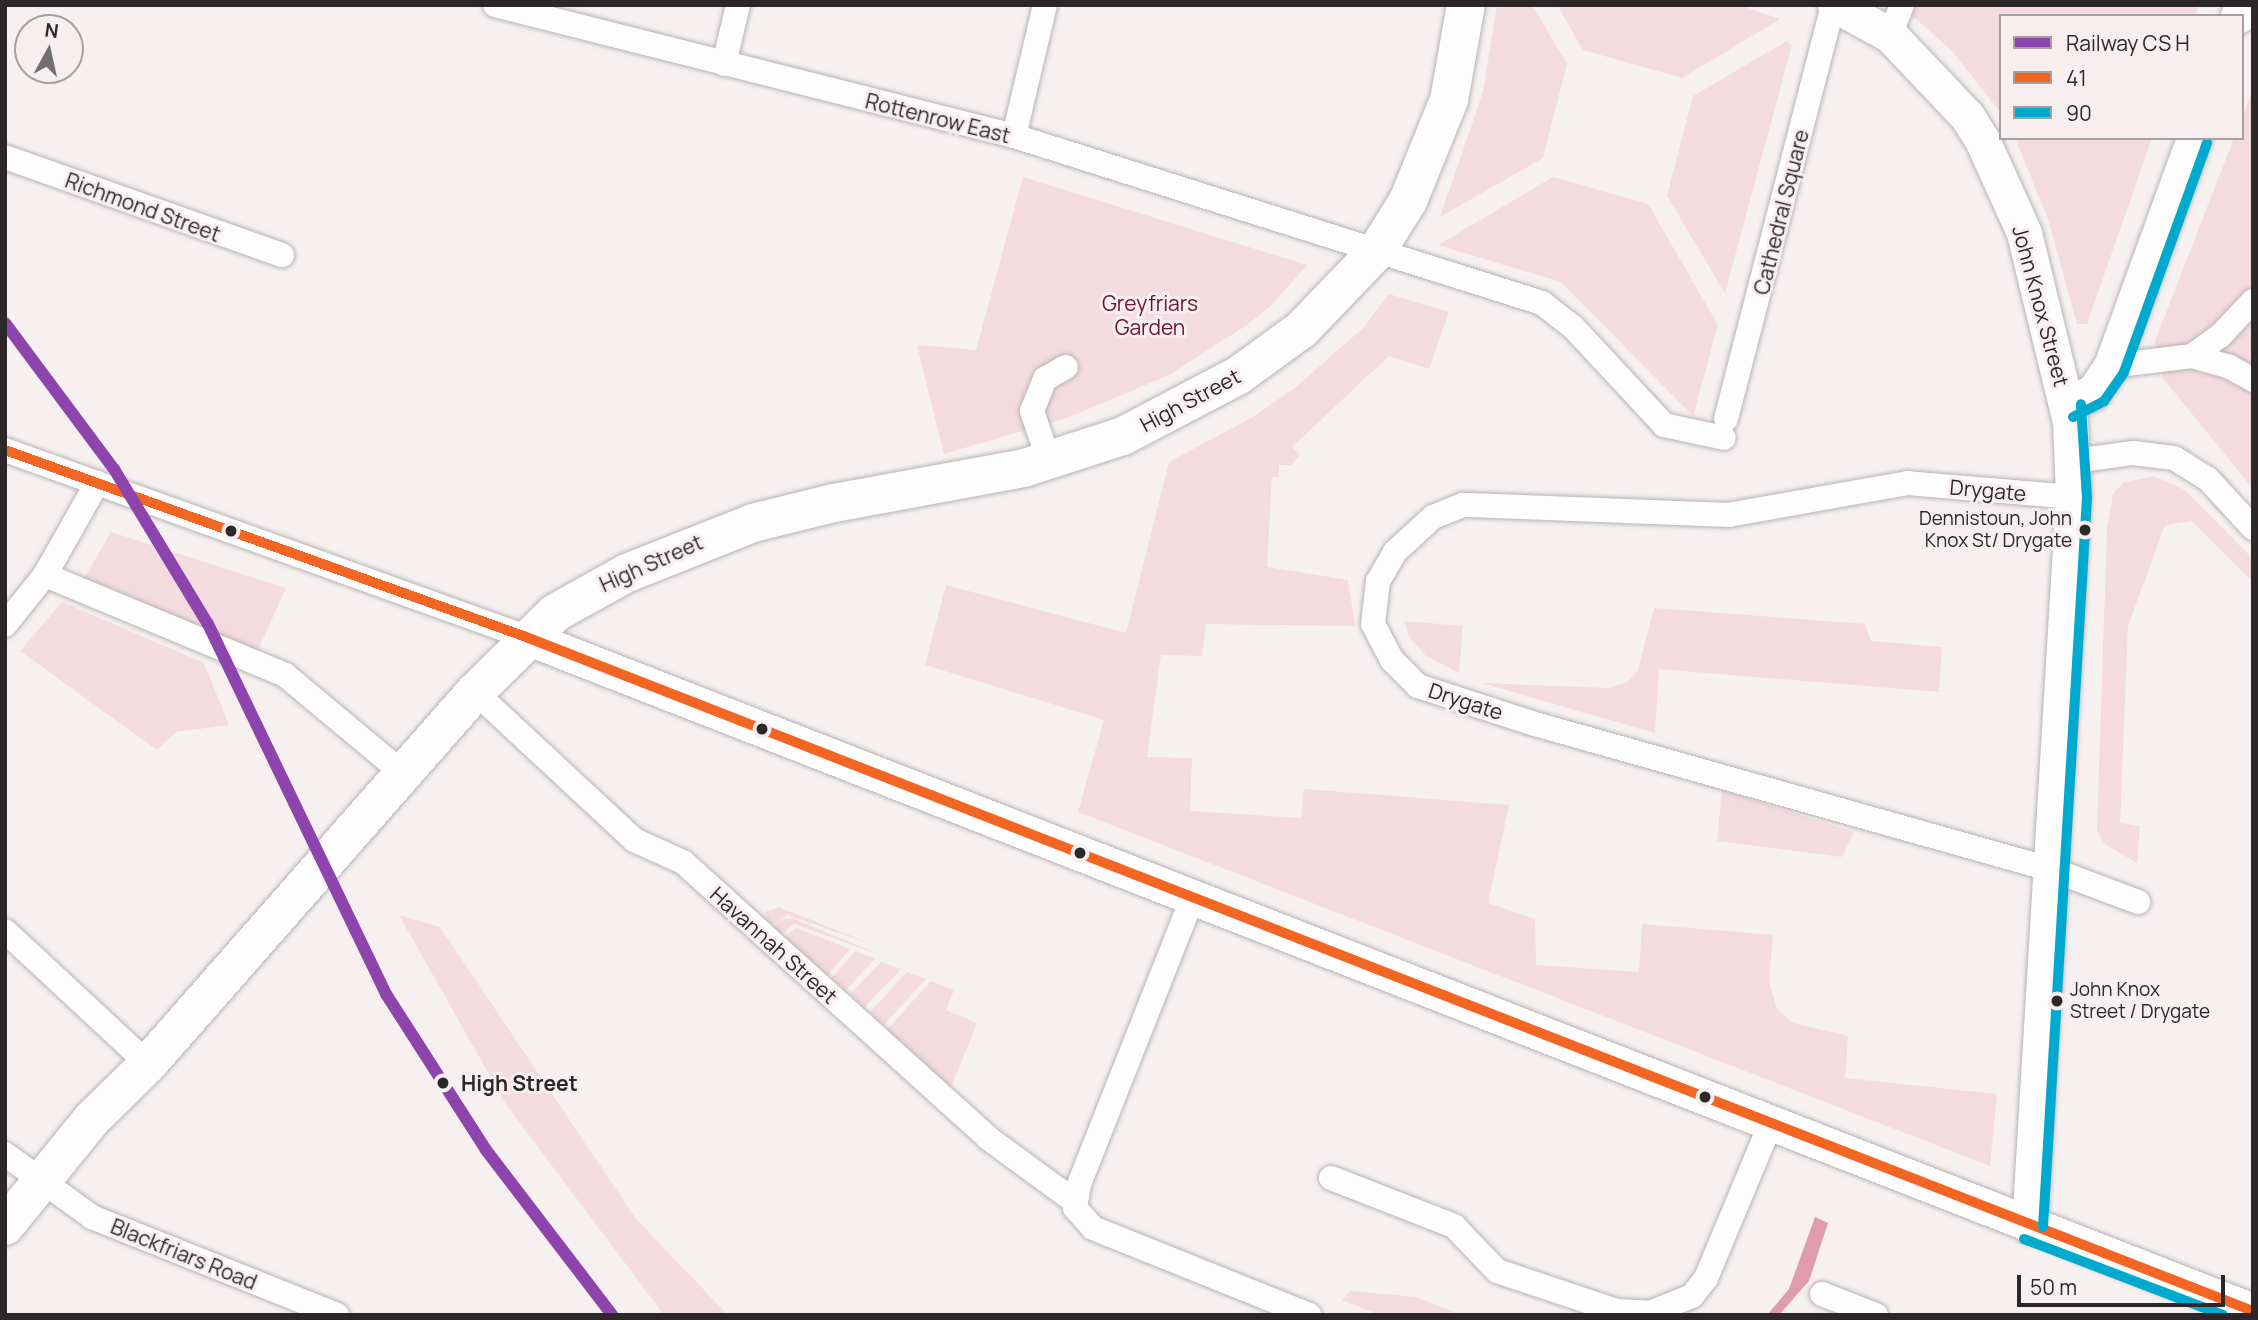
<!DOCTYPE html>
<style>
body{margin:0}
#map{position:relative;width:2258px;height:1320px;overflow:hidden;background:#f6f0f1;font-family:Manrope,sans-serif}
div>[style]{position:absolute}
.green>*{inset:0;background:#f4dbe0}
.water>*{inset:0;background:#e29bae}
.roads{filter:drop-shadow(0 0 2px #b7b3b4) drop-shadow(0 0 2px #b7b3b4)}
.street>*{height:24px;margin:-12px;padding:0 12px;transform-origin:12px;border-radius:12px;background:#fefdfd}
.secondary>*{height:35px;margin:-17.5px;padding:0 17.5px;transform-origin:17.5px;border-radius:17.5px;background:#fefdfd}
.primary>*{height:38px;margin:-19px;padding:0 19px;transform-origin:19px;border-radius:19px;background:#fefdfd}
.bus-1>*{height:10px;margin:-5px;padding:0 5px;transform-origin:5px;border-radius:5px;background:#f26522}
.bus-2>*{height:10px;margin:-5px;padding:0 5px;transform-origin:5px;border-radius:5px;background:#00a9ce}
.rail-1>*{height:12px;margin:-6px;padding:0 6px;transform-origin:6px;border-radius:6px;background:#8e44ad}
.dots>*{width:19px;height:19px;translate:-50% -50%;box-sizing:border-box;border:4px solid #f8eef0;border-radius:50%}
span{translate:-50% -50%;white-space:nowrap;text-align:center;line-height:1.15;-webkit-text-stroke:6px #f8eef0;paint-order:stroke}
.bus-label{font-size:19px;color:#2c2829}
.right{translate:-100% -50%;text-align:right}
.left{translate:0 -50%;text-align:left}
.street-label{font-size:21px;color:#2c2829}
.park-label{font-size:21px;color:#6c1335}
.stop-label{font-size:21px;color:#2c2829;font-weight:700}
.frame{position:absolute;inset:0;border:7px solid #2c2829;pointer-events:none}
.legend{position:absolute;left:1999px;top:14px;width:245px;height:126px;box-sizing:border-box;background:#f8eef0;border:2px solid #a69fa0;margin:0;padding:9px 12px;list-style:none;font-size:21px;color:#2c2829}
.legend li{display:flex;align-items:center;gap:14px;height:35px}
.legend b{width:35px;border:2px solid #a69fa0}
.north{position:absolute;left:14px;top:14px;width:70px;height:70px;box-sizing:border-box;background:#f8eef0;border:2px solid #a69fa0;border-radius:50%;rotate:8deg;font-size:19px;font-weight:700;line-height:28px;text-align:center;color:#2c2829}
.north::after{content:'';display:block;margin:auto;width:24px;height:32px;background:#736e6f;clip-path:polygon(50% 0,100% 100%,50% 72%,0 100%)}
.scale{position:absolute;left:2017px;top:1275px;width:208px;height:32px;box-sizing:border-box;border:4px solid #2c2829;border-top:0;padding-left:9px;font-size:21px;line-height:24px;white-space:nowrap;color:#2c2829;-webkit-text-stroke:5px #f8eef0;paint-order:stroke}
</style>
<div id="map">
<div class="green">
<i style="clip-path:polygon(1497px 5px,1532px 5px,1567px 64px,1543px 158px,1440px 217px,1483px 92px)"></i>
<i style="clip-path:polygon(1557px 5px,1739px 5px,1780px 19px,1682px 78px,1583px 50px)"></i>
<i style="clip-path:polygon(2199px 5px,2195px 16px,2001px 16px,2001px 113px,1952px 51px,1915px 18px,1892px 6px)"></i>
<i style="clip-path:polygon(1787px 41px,1792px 45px,1725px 293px,1667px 196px,1693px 96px)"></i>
<i style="clip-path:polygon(2253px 90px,2253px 489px,2162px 377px,2155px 341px,2234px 138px,2242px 138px,2242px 117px)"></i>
<i style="clip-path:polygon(2015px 138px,2152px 138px,2087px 324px,2077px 324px,2048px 219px)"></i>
<i style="clip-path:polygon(1023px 177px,1307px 265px,1271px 306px,1247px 325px,1169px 375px,1067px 418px,944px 454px,917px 345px,976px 350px)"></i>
<i style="clip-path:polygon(1553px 177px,1648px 204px,1718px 325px,1693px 416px,1561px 282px,1438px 245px)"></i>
<i style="clip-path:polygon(1389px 294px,1449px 312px,1429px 369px,1389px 356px,1292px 447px,1300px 455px,1291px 465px,1279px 465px,1279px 477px,1272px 477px,1267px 567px,1348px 580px,1355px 626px,1206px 624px,1202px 656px,1161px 655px,1147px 757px,1192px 758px,1190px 811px,1301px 818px,1304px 789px,1509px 805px,1488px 903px,1535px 919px,1536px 965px,1639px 972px,1642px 924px,1773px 935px,1769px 981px,1777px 1009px,1793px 1023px,1848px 1036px,1845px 1078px,1997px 1094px,1990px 1166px,1078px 812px,1104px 720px,925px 665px,946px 585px,1126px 633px,1169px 462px,1253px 417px,1296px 387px,1363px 328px)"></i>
<i style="clip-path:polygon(2153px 476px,2185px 490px,2253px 559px,2253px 582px,2192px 521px,2165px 525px,2128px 626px,2120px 823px,2140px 826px,2137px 863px,2104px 844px,2097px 830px,2107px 528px,2113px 494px,2123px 483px)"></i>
<i style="clip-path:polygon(111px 532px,286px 588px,257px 652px,82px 582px)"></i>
<i style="clip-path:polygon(62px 602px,204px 663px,229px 725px,176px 732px,157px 750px,20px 651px)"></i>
<i style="clip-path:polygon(1654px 608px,1865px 624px,1871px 641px,1942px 647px,1939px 692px,1659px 669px,1655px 733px,1482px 683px,1608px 688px,1628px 682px,1638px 670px)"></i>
<i style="clip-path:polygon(1404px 621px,1463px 626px,1459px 673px,1426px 656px,1409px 637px)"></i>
<i style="clip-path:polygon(1722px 790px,1854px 832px,1842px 857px,1717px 841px)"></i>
<i style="clip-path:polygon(779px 907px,869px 943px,787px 915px,770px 926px,765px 912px)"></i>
<i style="clip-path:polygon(399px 915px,440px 927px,636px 1219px,728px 1315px,664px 1315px,507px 1106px)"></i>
<i style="clip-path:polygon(781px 919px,794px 919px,881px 955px,794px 924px,779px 936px,771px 929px)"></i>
<i style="clip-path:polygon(796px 928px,850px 949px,826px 977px,783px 938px)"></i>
<i style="clip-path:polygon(856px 951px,875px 959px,846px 990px,831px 978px)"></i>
<i style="clip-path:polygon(881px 962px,901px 969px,865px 1007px,850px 994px)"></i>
<i style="clip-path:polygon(907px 972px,926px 979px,884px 1025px,870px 1012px)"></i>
<i style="clip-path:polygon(931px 981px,954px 990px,946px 1010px,977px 1023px,949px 1092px,884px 1033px)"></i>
<i style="clip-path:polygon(1350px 1291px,1416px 1297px,1462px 1315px,1380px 1315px,1342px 1300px)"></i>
</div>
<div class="water">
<i style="clip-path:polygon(1815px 1217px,1828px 1223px,1809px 1281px,1779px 1315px,1767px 1315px,1789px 1289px)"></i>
</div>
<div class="roads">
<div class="street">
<i style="left:495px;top:5px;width:535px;rotate:14.17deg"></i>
<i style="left:1014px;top:136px;width:554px;rotate:17.55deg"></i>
<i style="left:1542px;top:303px;width:39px;rotate:38deg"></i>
<i style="left:1573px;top:327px;width:134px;rotate:47.1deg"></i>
<i style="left:1664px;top:425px;width:61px;rotate:12.2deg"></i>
<i style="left:1890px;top:35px;width:32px;rotate:-68deg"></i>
<i style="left:724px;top:64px;width:61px;rotate:-76.7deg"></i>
<i style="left:1014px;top:136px;width:135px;rotate:-76.7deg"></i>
<i style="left:5px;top:157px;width:294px;rotate:19.5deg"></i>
<i style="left:2192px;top:356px;width:37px;rotate:16deg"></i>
<i style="left:2228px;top:366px;width:29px;rotate:29deg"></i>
<i style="left:2111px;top:366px;width:82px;rotate:-7deg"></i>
<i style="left:2192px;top:356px;width:34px;rotate:-36deg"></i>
<i style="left:2220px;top:336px;width:48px;rotate:-46.7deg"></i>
<i style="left:1726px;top:419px;width:428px;rotate:-75.5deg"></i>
<i style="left:5px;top:450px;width:554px;rotate:19.74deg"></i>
<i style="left:1049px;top:461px;width:53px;rotate:-108.8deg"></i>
<i style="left:1032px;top:411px;width:35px;rotate:-68deg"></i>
<i style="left:1045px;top:379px;width:24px;rotate:-30deg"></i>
<i style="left:2074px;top:461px;width:60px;rotate:-7.7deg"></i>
<i style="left:2133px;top:453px;width:41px;rotate:7deg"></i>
<i style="left:2174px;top:458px;width:40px;rotate:32deg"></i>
<i style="left:2208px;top:479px;width:67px;rotate:47.4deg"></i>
<i style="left:2073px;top:497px;width:166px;rotate:-175.2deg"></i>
<i style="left:1908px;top:483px;width:182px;rotate:169.9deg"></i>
<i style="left:1729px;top:515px;width:266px;rotate:-177.8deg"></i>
<i style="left:1463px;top:505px;width:32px;rotate:158deg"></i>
<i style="left:1433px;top:517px;width:52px;rotate:137.4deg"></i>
<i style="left:1395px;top:552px;width:34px;rotate:120deg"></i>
<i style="left:1378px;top:581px;width:43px;rotate:96.6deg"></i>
<i style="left:1373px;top:624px;width:41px;rotate:62.2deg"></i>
<i style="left:1392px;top:660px;width:37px;rotate:45deg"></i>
<i style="left:1418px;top:686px;width:123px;rotate:18deg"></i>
<i style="left:1535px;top:724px;width:538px;rotate:15.74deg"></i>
<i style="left:2053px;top:870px;width:91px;rotate:20.6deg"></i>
<i style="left:45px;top:575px;width:260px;rotate:22.6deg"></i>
<i style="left:285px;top:675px;width:155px;rotate:39.8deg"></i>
<i style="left:5px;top:625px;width:64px;rotate:-51.3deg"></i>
<i style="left:45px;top:575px;width:106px;rotate:-60.5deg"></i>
<i style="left:475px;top:692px;width:217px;rotate:42.9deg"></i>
<i style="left:634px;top:840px;width:54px;rotate:24.2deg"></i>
<i style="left:683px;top:862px;width:411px;rotate:42.1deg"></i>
<i style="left:988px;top:1138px;width:107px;rotate:36.2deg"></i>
<i style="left:1192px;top:899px;width:308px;rotate:111.6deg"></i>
<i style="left:1079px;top:1185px;width:23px;rotate:100deg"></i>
<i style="left:1075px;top:1208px;width:27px;rotate:48deg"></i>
<i style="left:1093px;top:1228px;width:233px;rotate:21.9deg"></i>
<i style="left:5px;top:931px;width:195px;rotate:42.9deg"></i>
<i style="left:5px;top:1154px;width:107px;rotate:35.9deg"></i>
<i style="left:92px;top:1217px;width:264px;rotate:21.8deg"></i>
<i style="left:1331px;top:1178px;width:132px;rotate:21.3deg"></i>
<i style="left:1454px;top:1226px;width:62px;rotate:46.3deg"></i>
<i style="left:1497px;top:1271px;width:126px;rotate:18.4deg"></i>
<i style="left:1617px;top:1311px;width:33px;rotate:3deg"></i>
<i style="left:1650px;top:1313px;width:45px;rotate:-22deg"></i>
<i style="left:1692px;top:1296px;width:23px;rotate:-52deg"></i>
<i style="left:1706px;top:1278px;width:166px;rotate:-67.3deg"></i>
<i style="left:1822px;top:1294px;width:58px;rotate:21.3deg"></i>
</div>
<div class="secondary">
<i style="left:1835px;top:5px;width:63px;rotate:28.6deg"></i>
<i style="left:1890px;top:35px;width:112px;rotate:46.5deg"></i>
<i style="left:1967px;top:116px;width:31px;rotate:58deg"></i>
<i style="left:1983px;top:142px;width:100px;rotate:65.7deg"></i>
<i style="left:2024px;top:233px;width:194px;rotate:76.3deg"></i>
<i style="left:2070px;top:421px;width:76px;rotate:87.7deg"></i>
<i style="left:2073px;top:497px;width:730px;rotate:93.45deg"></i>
<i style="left:2238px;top:16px;width:12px;rotate:-70deg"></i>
<i style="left:2067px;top:405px;width:30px;rotate:-27deg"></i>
<i style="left:2094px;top:391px;width:30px;rotate:-56deg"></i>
<i style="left:2111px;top:366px;width:243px;rotate:-70deg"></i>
<i style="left:526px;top:637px;width:1854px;rotate:21.32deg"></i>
</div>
<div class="primary">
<i style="left:5px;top:1226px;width:136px;rotate:-50.9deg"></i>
<i style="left:91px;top:1120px;width:80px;rotate:-44.5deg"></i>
<i style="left:148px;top:1064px;width:495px;rotate:-48.7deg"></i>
<i style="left:475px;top:692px;width:112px;rotate:-44.6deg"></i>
<i style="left:555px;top:613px;width:82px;rotate:-29.1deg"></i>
<i style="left:627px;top:573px;width:136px;rotate:-21.6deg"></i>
<i style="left:753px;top:523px;width:83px;rotate:-13.9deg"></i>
<i style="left:834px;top:503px;width:193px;rotate:-10.4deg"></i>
<i style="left:1024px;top:468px;width:104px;rotate:-17.9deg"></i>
<i style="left:1123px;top:436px;width:131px;rotate:-27.7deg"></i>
<i style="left:1239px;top:375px;width:77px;rotate:-36deg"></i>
<i style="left:1301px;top:330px;width:108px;rotate:-46.1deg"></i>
<i style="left:1376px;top:252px;width:60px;rotate:-57.9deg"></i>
<i style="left:1408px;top:201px;width:109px;rotate:-67.9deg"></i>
<i style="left:1449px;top:100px;width:97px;rotate:-79.9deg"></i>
</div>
</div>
<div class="bus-1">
<i style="left:5px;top:450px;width:554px;rotate:19.74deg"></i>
<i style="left:526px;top:637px;width:1854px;rotate:21.32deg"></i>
</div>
<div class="bus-2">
<i style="left:2073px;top:417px;width:35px;rotate:-27deg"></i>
<i style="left:2104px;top:401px;width:35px;rotate:-55deg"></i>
<i style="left:2124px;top:372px;width:244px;rotate:-70.1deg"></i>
<i style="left:2043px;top:1227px;width:730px;rotate:-86.55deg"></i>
<i style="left:2087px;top:498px;width:94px;rotate:-93.7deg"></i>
<i style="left:2024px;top:1239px;width:213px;rotate:20.9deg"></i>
</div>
<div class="rail-1">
<i style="left:5px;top:323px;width:182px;rotate:53.3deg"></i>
<i style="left:114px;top:469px;width:181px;rotate:58.8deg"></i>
<i style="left:208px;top:624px;width:411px;rotate:64.3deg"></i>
<i style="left:386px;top:994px;width:185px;rotate:57.3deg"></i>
<i style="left:486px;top:1150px;width:208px;rotate:52.6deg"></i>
</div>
<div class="dots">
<i style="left:2085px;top:530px;background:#2c2829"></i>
<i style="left:231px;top:531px;background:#2c2829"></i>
<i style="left:762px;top:729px;background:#2c2829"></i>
<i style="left:1080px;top:853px;background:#2c2829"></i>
<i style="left:2057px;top:1001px;background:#2c2829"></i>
<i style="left:443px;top:1083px;background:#2c2829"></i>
<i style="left:1705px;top:1097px;background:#2c2829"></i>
</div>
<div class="bus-label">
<span class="right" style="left:2072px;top:530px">Dennistoun, John<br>Knox St/ Drygate</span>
<span class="left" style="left:2070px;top:1001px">John Knox<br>Street / Drygate</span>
</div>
<div class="street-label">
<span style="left:938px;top:118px;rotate:14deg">Rottenrow East</span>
<span style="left:143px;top:207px;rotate:20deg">Richmond Street</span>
<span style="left:1781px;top:212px;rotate:-76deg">Cathedral Square</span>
<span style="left:2041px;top:306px;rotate:75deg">John Knox Street</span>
<span style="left:1190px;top:400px;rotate:-28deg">High Street</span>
<span style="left:1988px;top:490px;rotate:5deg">Drygate</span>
<span style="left:651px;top:563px;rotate:-24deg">High Street</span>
<span style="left:1466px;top:701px;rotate:18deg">Drygate</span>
<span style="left:774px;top:945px;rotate:42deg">Havannah Street</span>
<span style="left:184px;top:1254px;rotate:22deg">Blackfriars Road</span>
</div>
<div class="park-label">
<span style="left:1150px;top:315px">Greyfriars<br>Garden</span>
</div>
<div class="stop-label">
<span class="left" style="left:461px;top:1083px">High Street</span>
</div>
<div class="frame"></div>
<ul class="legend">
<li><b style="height:9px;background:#8e44ad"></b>Railway CS H</li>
<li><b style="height:9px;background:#f26522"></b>41</li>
<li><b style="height:9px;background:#00a9ce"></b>90</li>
</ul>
<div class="north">N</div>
<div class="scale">50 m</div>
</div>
